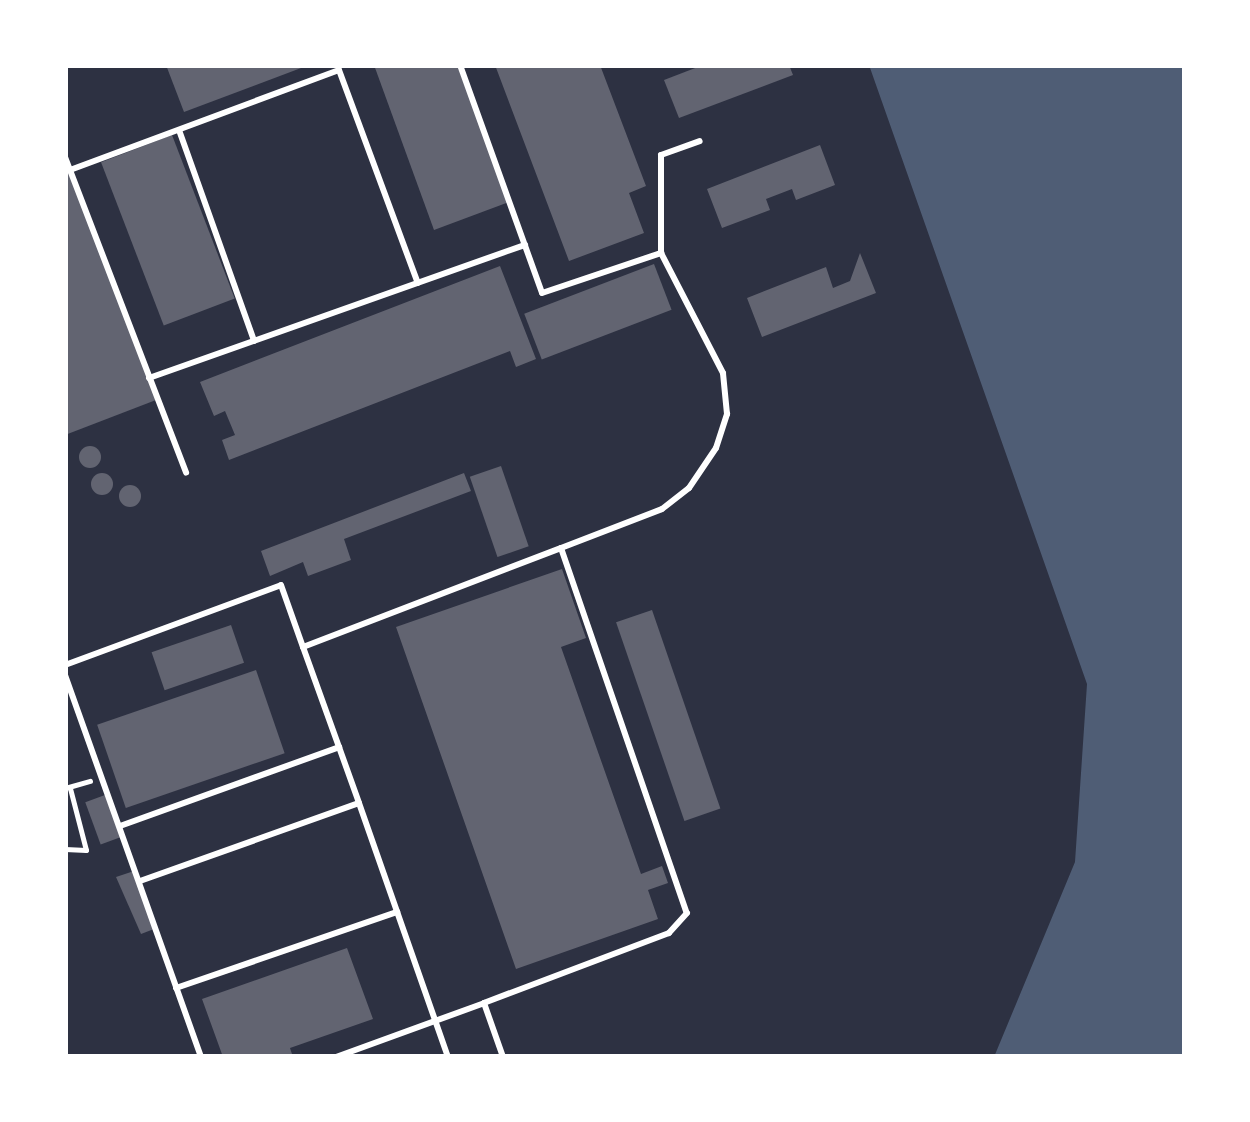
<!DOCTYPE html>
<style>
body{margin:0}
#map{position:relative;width:1250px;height:1122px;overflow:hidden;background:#2d3142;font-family:"DejaVu Sans",sans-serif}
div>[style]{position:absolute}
.water>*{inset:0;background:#4f5d75}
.building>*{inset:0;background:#626471;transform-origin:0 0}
.round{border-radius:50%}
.path>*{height:5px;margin:-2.5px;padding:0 2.5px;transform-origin:2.5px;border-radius:2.5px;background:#fff}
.service>*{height:6px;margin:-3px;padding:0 3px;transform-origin:3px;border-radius:3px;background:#fff}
span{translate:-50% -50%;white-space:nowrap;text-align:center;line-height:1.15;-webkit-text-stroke:10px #fff;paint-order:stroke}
.frame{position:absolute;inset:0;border:68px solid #fff;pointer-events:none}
</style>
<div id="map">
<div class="water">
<i style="clip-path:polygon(869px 65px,1185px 65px,1185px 1057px,994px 1057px,1075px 862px,1087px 684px)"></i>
</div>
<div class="building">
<i style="clip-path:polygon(166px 65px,309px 65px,184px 112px)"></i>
<i style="clip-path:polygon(374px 65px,457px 65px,509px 202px,434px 230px)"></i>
<i style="clip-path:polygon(495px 65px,600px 65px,646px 186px,629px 193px,644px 233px,569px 261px)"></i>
<i style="clip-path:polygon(703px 65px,789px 65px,793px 75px,679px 118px,664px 80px)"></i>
<i style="left:172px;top:135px;width:175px;height:76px;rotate:69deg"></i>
<i style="clip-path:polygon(820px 145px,835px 185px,796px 200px,792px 189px,766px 199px,770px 210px,722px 228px,707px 189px)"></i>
<i style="clip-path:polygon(65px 161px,156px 400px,65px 435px)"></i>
<i style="clip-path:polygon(860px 253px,876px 293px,762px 337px,747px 298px,826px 267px,833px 288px,850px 281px)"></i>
<i style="left:654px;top:264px;width:49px;height:139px;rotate:69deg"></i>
<i style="clip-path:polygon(500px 266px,536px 359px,516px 367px,510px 351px,229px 460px,222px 440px,235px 435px,225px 411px,214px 416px,200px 382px)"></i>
<i class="round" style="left:79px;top:446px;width:22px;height:22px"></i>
<i style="left:501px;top:466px;width:85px;height:33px;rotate:71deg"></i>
<i style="clip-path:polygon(464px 473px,471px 491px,344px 539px,351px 560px,308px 576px,303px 562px,270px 576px,261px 551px)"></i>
<i class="round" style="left:91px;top:473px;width:22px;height:22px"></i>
<i class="round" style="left:119px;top:485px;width:22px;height:22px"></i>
<i style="clip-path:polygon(562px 569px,586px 638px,561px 647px,641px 874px,662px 866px,668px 883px,648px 890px,658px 919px,516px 969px,396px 627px)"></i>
<i style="left:652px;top:610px;width:210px;height:38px;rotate:71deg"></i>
<i style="left:231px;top:625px;width:40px;height:84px;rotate:71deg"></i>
<i style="left:256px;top:670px;width:88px;height:168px;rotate:71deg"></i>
<i style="left:105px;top:795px;width:45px;height:21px;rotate:70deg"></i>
<i style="clip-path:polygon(134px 871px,154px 929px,141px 934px,116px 877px)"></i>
<i style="clip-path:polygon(347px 948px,373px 1019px,290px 1048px,293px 1057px,223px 1057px,202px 999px)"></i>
</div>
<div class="path">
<i style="left:65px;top:788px;width:26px;rotate:-16deg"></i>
<i style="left:65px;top:849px;width:21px;rotate:3deg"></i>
<i style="left:86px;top:850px;width:64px;rotate:-104.5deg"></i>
</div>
<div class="service">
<i style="left:460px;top:65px;width:242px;rotate:70.2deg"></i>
<i style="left:542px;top:293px;width:126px;rotate:-18.6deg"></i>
<i style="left:179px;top:130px;width:224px;rotate:70.4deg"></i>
<i style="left:65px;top:157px;width:338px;rotate:69deg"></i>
<i style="left:70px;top:170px;width:287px;rotate:-20.4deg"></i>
<i style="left:339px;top:70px;width:227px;rotate:69.7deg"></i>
<i style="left:149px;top:378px;width:399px;rotate:-19.5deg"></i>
<i style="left:561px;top:548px;width:108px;rotate:-21.1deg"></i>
<i style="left:662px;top:509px;width:34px;rotate:-38deg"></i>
<i style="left:689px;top:488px;width:48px;rotate:-56deg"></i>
<i style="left:716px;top:448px;width:36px;rotate:-72deg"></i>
<i style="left:727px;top:414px;width:41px;rotate:-95.6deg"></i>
<i style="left:723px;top:373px;width:135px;rotate:-117.3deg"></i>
<i style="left:661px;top:253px;width:98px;rotate:-90deg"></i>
<i style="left:661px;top:155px;width:41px;rotate:-19.7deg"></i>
<i style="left:65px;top:665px;width:230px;rotate:-20.3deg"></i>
<i style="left:281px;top:585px;width:66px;rotate:70.5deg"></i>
<i style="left:65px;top:675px;width:405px;rotate:70.4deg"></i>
<i style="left:339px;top:747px;width:59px;rotate:70.3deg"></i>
<i style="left:120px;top:826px;width:233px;rotate:-19.8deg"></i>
<i style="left:339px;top:747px;width:106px;rotate:-109.8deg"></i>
<i style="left:303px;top:647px;width:276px;rotate:-21deg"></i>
<i style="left:561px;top:548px;width:386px;rotate:71deg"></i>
<i style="left:687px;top:913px;width:27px;rotate:132deg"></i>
<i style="left:669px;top:933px;width:198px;rotate:159.3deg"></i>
<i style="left:484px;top:1003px;width:57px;rotate:70.6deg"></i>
<i style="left:140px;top:881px;width:232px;rotate:-19.6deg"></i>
<i style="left:359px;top:803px;width:269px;rotate:70.7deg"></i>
<i style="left:176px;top:988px;width:234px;rotate:-19deg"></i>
<i style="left:336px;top:1057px;width:158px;rotate:-20deg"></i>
</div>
<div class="frame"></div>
</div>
